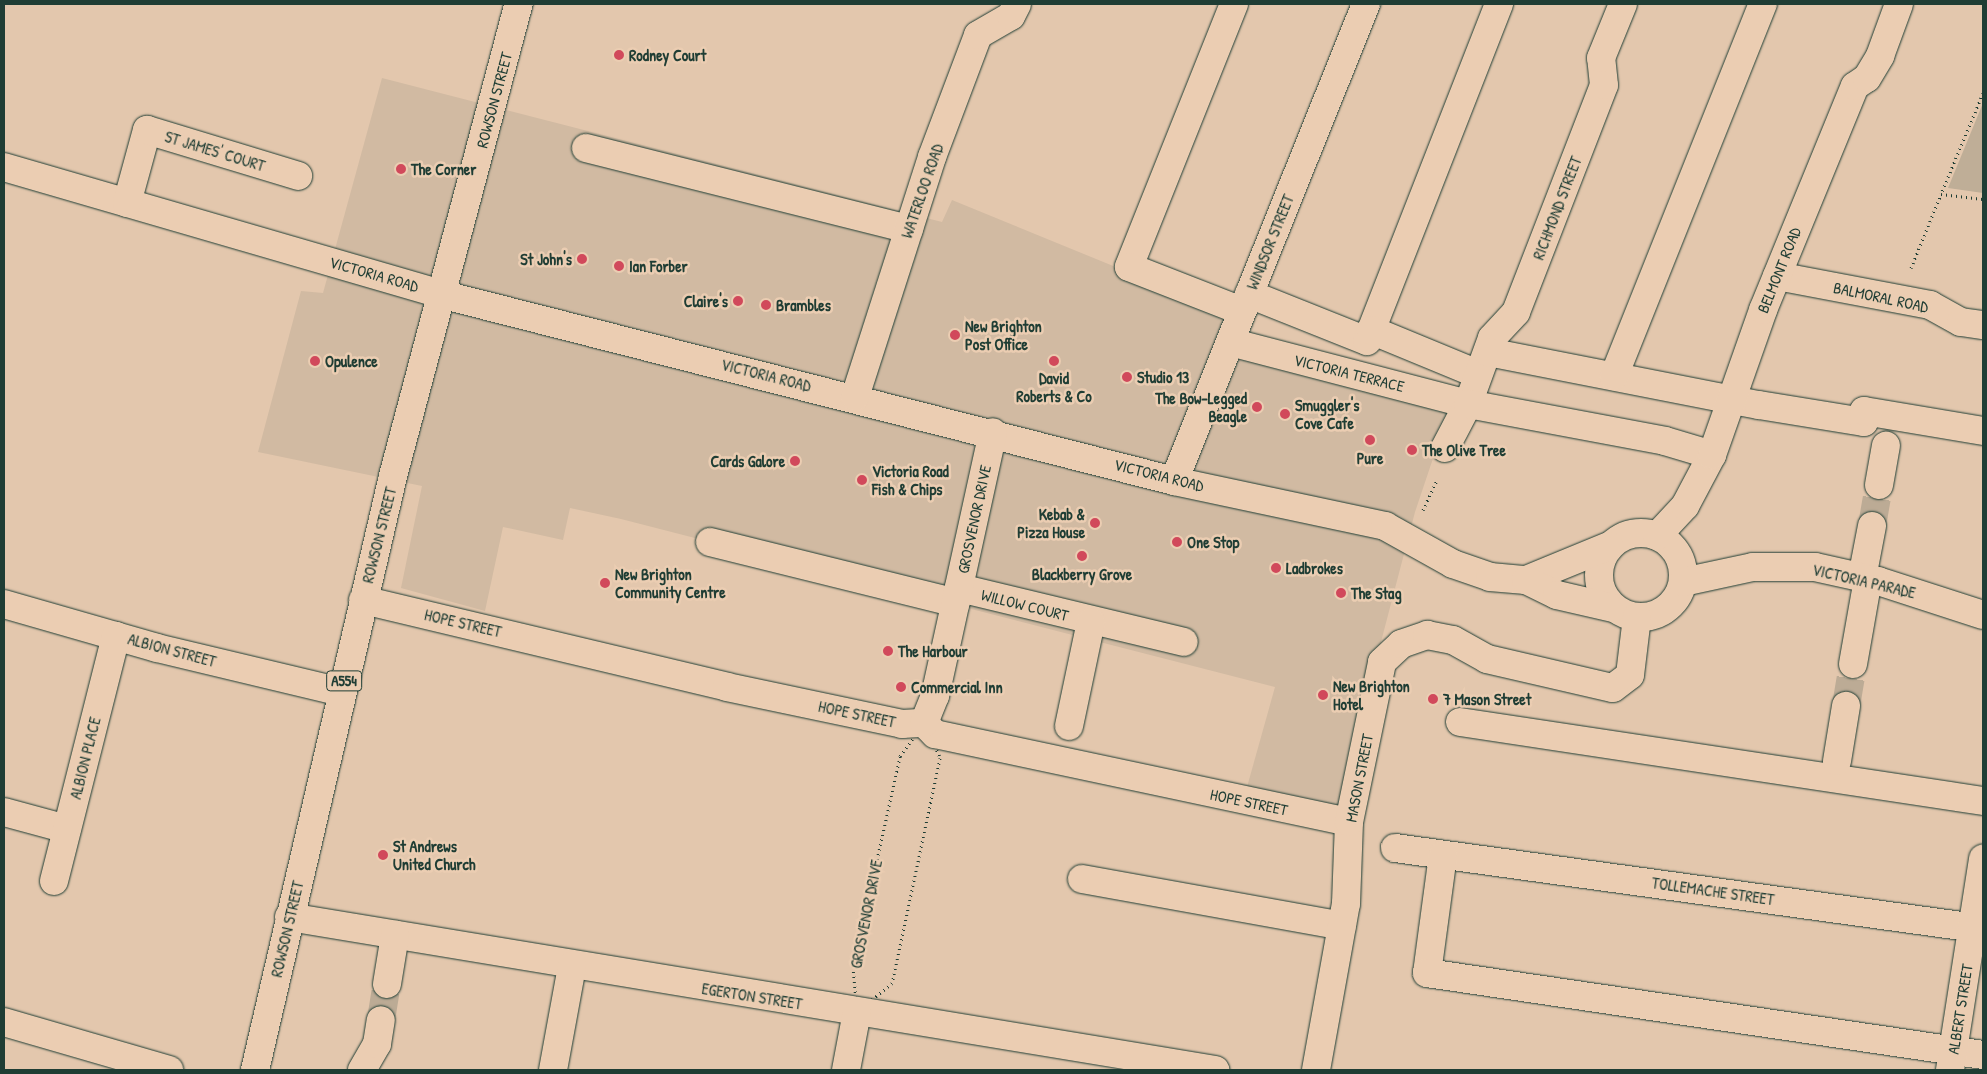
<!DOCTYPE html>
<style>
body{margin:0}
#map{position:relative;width:1987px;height:1074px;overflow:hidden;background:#e3c7ad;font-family:"Patrick Hand",sans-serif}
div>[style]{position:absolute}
.built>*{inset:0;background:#d1baa2}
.green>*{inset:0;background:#bfae97}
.minor-tunnel>*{height:28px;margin-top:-14px;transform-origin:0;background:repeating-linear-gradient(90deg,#bcab95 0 28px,transparent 0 42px)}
.path>*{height:3px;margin-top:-1.5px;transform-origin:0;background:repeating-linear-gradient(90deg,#1f3d34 0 1px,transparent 0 5px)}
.roads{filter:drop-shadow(0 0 1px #1f3d34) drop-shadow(0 0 1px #1f3d34)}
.minor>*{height:28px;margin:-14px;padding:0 14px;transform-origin:14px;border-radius:14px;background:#ebcdb2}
.minor>.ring{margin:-14px;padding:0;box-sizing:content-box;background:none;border:28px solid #ebcdb2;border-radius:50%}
.major>*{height:28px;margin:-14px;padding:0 14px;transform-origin:14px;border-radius:14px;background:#ebcdb2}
.dots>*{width:14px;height:14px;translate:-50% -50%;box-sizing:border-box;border:2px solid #ebcdb2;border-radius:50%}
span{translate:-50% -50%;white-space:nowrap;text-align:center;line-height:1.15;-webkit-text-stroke:5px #ebcdb2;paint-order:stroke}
.shield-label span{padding:1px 4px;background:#ebcdb2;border:1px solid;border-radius:4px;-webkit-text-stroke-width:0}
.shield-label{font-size:15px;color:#1f3d34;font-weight:700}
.poi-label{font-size:16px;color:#1f3d34;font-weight:700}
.left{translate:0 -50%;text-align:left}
.right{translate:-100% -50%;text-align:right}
.street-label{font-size:16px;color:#1f3d34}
.frame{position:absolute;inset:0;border:5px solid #1f3d34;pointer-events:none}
</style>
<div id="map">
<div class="built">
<i style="clip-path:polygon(382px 78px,942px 222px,952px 200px,1228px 313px,1222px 331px,1457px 387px,1415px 512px,1338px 806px,1247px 787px,1275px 687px,621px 519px,570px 508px,563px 540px,503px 527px,485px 611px,401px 588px,422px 486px,258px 452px,301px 291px,323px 293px)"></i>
</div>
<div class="green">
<i style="clip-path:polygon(1983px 103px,1983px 193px,1948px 188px)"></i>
</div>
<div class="minor-tunnel">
<i style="left:1872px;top:526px;width:42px;rotate:-80.3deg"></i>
<i style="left:1846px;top:706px;width:43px;rotate:-80.5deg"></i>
<i style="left:381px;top:1020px;width:36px;rotate:-81deg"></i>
</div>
<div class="path">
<i style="left:1983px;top:93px;width:109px;rotate:112.6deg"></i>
<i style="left:1941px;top:194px;width:42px;rotate:6.8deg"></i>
<i style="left:1911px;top:268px;width:80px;rotate:-67.9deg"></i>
<i style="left:1423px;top:510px;width:33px;rotate:-65deg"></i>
<i style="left:924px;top:723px;width:38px;rotate:65deg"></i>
<i style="left:940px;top:758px;width:230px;rotate:102deg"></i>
<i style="left:892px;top:983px;width:45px;rotate:140.4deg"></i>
<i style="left:857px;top:1012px;width:45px;rotate:-95.1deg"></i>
<i style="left:853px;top:967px;width:216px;rotate:-77.4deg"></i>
<i style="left:900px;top:756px;width:41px;rotate:-54deg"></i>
</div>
<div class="roads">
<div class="minor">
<i style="left:1234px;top:4px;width:283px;rotate:111.8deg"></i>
<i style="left:1129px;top:267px;width:121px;rotate:21.3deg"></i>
<i style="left:586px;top:148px;width:333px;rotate:14.1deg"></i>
<i style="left:4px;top:167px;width:458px;rotate:16.2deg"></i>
<i style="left:444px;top:295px;width:753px;rotate:14.29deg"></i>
<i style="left:1174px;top:481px;width:216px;rotate:12deg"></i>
<i style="left:1385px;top:526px;width:78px;rotate:29.2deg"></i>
<i style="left:1453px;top:564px;width:39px;rotate:19deg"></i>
<i style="left:1490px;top:577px;width:36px;rotate:5deg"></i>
<i style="left:127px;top:203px;width:76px;rotate:-74.7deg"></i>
<i style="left:147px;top:130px;width:158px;rotate:16.9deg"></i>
<i style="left:1777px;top:276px;width:156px;rotate:10.7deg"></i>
<i style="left:1930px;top:305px;width:35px;rotate:29deg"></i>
<i style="left:1961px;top:322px;width:22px;rotate:8deg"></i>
<i style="left:1249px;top:294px;width:127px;rotate:21.7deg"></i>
<i style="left:1367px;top:341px;width:362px;rotate:-68.6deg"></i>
<i style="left:1371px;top:330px;width:116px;rotate:22.4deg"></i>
<i style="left:1230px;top:342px;width:246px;rotate:14.6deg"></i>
<i style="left:1468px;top:404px;width:70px;rotate:-70deg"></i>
<i style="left:1492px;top:338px;width:35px;rotate:-47deg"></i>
<i style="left:1516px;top:312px;width:243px;rotate:-68.8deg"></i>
<i style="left:1604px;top:85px;width:27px;rotate:-96deg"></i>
<i style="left:1601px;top:58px;width:58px;rotate:-67.8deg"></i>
<i style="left:1488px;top:352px;width:276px;rotate:11.1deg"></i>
<i style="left:1759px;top:405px;width:106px;rotate:9.2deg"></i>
<i style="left:1864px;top:422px;width:11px;rotate:-90deg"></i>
<i style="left:1864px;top:411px;width:121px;rotate:9.5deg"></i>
<i style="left:1614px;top:376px;width:401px;rotate:-68.2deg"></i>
<i style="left:855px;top:397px;width:252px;rotate:-72.2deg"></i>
<i style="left:932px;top:157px;width:130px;rotate:-69.3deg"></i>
<i style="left:978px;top:35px;width:38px;rotate:-30deg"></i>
<i style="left:1011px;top:16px;width:13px;rotate:-63deg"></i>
<i style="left:1445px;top:448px;width:50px;rotate:-62.4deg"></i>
<i style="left:1468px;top:404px;width:200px;rotate:10.6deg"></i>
<i style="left:1665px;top:441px;width:49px;rotate:16.6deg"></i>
<i style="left:1174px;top:481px;width:514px;rotate:-68.07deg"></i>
<i style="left:1879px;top:485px;width:40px;rotate:-80deg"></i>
<i class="ring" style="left:1599px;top:533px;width:56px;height:56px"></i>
<i style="left:1657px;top:536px;width:41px;rotate:-47deg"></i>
<i style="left:1685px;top:506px;width:58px;rotate:-62.1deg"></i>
<i style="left:1712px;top:455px;width:154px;rotate:-70.6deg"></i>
<i style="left:1763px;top:310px;width:242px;rotate:-67.7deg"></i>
<i style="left:1855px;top:86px;width:14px;rotate:-34deg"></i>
<i style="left:1867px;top:78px;width:26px;rotate:-59deg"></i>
<i style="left:1880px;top:56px;width:55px;rotate:-69.9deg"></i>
<i style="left:710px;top:542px;width:253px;rotate:13.9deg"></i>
<i style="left:1609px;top:546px;width:90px;rotate:157.7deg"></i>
<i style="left:1526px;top:580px;width:34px;rotate:26deg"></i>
<i style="left:1557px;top:595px;width:57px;rotate:13.1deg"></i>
<i style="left:1862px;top:578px;width:53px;rotate:-79.1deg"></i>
<i style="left:1683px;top:582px;width:72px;rotate:-12.1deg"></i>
<i style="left:1753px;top:567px;width:62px"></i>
<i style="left:1815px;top:567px;width:65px;rotate:12.5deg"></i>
<i style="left:1878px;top:581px;width:110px;rotate:17.9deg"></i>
<i style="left:959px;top:588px;width:231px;rotate:13.5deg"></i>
<i style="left:363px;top:600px;width:374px;rotate:13.4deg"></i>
<i style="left:727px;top:687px;width:179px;rotate:11.9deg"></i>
<i style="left:902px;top:724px;width:22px;rotate:-3deg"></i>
<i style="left:924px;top:723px;width:16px;rotate:45deg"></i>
<i style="left:935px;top:734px;width:423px;rotate:12deg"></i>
<i style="left:4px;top:604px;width:159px;rotate:16deg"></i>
<i style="left:157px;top:648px;width:190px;rotate:13.4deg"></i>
<i style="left:1853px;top:664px;width:86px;rotate:-80deg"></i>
<i style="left:1460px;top:722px;width:529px;rotate:8.59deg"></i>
<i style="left:924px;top:723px;width:29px;rotate:-68deg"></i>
<i style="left:935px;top:696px;width:270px;rotate:-77.6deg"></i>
<i style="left:1069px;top:726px;width:106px;rotate:-78.1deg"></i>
<i style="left:1837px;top:761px;width:56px;rotate:-80.7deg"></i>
<i style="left:4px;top:812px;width:65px;rotate:15.1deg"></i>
<i style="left:1395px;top:848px;width:594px;rotate:7.84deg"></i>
<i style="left:1443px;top:855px;width:119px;rotate:97.7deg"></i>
<i style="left:1427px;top:973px;width:562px;rotate:8.39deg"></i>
<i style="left:1082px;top:879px;width:264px;rotate:10.2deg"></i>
<i style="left:54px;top:881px;width:253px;rotate:-75.8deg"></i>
<i style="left:289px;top:917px;width:939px;rotate:9.38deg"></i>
<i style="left:387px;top:984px;width:50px;rotate:-80.7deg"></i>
<i style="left:4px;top:1022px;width:172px;rotate:16.2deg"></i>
<i style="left:362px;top:1070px;width:30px;rotate:-60deg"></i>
<i style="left:377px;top:1044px;width:24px;rotate:-81deg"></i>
<i style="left:553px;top:1070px;width:106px;rotate:-79.6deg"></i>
<i style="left:846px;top:1070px;width:59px;rotate:-79.3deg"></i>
<i style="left:1316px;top:1070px;width:169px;rotate:-79.8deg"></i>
<i style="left:1346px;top:904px;width:82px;rotate:-87.9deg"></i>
<i style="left:1349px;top:822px;width:163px;rotate:-78.3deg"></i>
<i style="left:1382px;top:662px;width:26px;rotate:-43deg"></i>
<i style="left:1401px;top:644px;width:28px;rotate:-19deg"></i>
<i style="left:1427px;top:635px;width:26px;rotate:11deg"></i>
<i style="left:1453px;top:640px;width:39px;rotate:29deg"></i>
<i style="left:1487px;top:659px;width:129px;rotate:13deg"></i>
<i style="left:1613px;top:688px;width:21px;rotate:-37deg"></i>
<i style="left:1630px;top:675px;width:58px;rotate:-83.1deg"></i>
<i style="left:1950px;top:1070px;width:214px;rotate:-81.1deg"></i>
</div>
<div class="major">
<i style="left:255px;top:1070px;width:610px;rotate:-76.92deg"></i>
<i style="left:393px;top:476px;width:489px;rotate:-75.1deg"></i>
</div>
</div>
<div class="dots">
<i style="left:619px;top:55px;background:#d1495b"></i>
<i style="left:401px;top:169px;background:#d1495b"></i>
<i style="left:582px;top:259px;background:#d1495b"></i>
<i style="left:619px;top:266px;background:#d1495b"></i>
<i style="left:738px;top:301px;background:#d1495b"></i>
<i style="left:766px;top:305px;background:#d1495b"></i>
<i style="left:955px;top:335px;background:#d1495b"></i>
<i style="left:315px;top:361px;background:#d1495b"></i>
<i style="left:1054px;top:361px;background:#d1495b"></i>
<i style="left:1127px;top:377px;background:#d1495b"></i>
<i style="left:1257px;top:407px;background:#d1495b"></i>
<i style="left:1285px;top:414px;background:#d1495b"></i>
<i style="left:1370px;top:440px;background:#d1495b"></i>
<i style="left:1412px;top:450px;background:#d1495b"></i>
<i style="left:795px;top:461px;background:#d1495b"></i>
<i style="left:862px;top:480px;background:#d1495b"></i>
<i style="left:1095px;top:523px;background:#d1495b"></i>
<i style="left:1177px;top:542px;background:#d1495b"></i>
<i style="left:1082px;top:556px;background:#d1495b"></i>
<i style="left:1276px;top:568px;background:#d1495b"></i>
<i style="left:605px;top:583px;background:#d1495b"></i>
<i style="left:1341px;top:593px;background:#d1495b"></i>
<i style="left:888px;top:651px;background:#d1495b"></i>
<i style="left:901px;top:687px;background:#d1495b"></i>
<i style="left:1323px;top:695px;background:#d1495b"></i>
<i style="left:1433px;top:699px;background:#d1495b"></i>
<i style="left:383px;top:855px;background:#d1495b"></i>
</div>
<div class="shield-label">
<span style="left:344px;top:681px">A554</span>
</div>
<div class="poi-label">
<span class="left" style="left:629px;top:55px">Rodney Court</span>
<span class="left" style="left:411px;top:169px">The Corner</span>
<span class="right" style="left:572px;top:259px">St John's</span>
<span class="left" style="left:629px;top:266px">Ian Forber</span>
<span class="right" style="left:728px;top:301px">Claire's</span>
<span class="left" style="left:776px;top:305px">Brambles</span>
<span class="left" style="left:965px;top:335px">New Brighton<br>Post Office</span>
<span class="left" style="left:325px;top:361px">Opulence</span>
<span class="left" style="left:1137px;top:377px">Studio 13</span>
<span style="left:1054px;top:387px">David<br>Roberts &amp; Co</span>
<span class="right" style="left:1247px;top:407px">The Bow-Legged<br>Beagle</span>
<span class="left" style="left:1295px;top:414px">Smuggler's<br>Cove Cafe</span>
<span class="left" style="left:1422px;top:450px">The Olive Tree</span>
<span style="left:1370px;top:458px">Pure</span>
<span class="right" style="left:785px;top:461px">Cards Galore</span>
<span class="left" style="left:872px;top:480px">Victoria Road<br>Fish &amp; Chips</span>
<span class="right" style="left:1085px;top:523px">Kebab &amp;<br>Pizza House</span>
<span class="left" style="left:1187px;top:542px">One Stop</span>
<span class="left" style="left:1286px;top:568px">Ladbrokes</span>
<span class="left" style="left:615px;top:583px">New Brighton<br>Community Centre</span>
<span style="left:1082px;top:574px">Blackberry Grove</span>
<span class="left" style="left:1351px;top:593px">The Stag</span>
<span class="left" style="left:898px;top:651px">The Harbour</span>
<span class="left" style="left:1333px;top:695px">New Brighton<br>Hotel</span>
<span class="left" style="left:911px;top:687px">Commercial Inn</span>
<span class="left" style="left:1443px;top:699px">7 Mason Street</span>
<span class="left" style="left:393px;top:855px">St Andrews<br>United Church</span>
</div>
<div class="street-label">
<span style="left:494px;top:100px;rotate:-75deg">ROWSON STREET</span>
<span style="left:215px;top:151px;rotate:17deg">ST JAMES' COURT</span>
<span style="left:922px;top:191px;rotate:-71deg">WATERLOO ROAD</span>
<span style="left:1557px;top:208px;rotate:-69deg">RICHMOND STREET</span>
<span style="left:1270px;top:242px;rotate:-68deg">WINDSOR STREET</span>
<span style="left:1779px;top:270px;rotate:-68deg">BELMONT ROAD</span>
<span style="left:374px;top:274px;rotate:16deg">VICTORIA ROAD</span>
<span style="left:1881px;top:297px;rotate:12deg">BALMORAL ROAD</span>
<span style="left:1349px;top:373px;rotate:14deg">VICTORIA TERRACE</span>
<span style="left:766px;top:375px;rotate:14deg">VICTORIA ROAD</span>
<span style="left:1159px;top:475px;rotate:14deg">VICTORIA ROAD</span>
<span style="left:974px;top:519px;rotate:-78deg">GROSVENOR DRIVE</span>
<span style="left:379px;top:535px;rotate:-76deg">ROWSON STREET</span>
<span style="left:1864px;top:581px;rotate:13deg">VICTORIA PARADE</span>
<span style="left:1025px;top:605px;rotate:14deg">WILLOW COURT</span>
<span style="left:463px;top:623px;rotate:13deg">HOPE STREET</span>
<span style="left:172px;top:650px;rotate:15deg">ALBION STREET</span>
<span style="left:857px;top:714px;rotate:12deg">HOPE STREET</span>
<span style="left:85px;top:758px;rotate:-76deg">ALBION PLACE</span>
<span style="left:1359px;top:778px;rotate:-79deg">MASON STREET</span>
<span style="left:1249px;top:802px;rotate:12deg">HOPE STREET</span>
<span style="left:1713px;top:891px;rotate:8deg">TOLLEMACHE STREET</span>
<span style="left:866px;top:914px;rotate:-79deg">GROSVENOR DRIVE</span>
<span style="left:287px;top:929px;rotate:-77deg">ROWSON STREET</span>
<span style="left:752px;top:996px;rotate:9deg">EGERTON STREET</span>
<span style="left:1960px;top:1009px;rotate:-81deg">ALBERT STREET</span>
</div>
<div class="frame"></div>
</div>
